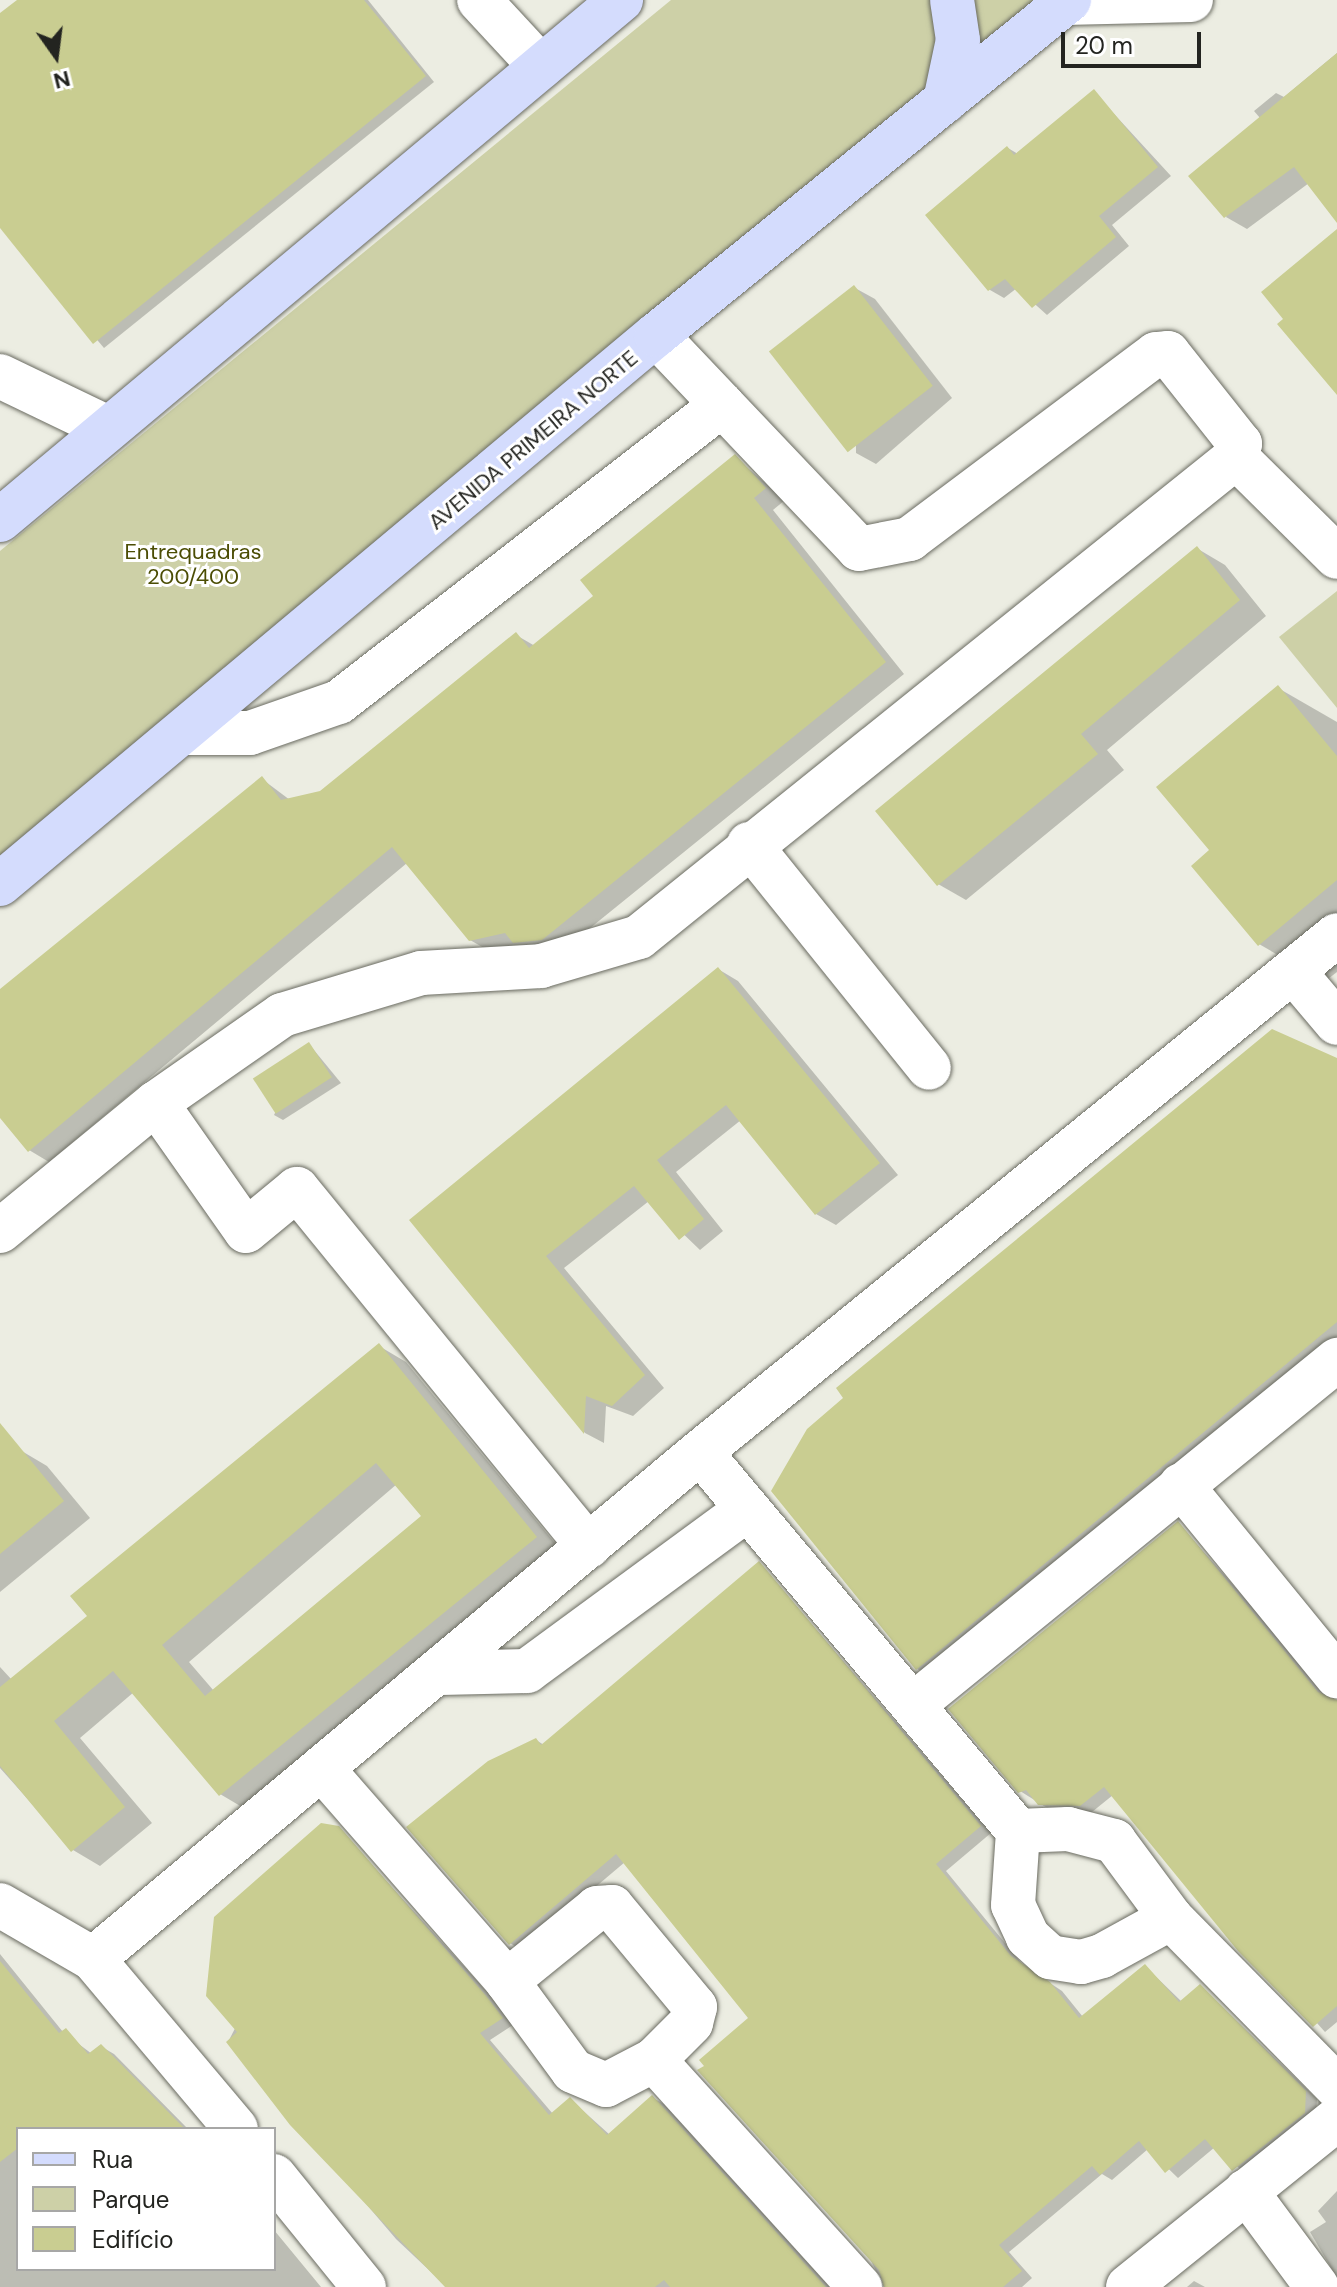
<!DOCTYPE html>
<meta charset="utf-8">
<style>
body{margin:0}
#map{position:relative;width:1337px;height:2287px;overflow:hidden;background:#ecede2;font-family:"DM Sans",sans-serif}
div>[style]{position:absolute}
.green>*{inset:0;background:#cdd0a7}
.shadow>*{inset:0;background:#0003}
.building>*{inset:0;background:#c9cd91;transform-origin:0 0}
.roads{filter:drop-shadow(0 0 2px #6a6b61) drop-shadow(0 0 2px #6a6b61)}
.minor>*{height:44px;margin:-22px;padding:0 22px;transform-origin:22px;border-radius:22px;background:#fff}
.major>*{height:44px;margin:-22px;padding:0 22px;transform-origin:22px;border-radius:22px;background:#d4dcfd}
span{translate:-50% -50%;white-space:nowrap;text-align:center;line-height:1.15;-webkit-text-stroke:6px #fff;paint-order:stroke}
.street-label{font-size:22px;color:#232420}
.park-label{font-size:22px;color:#4b4d04}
.legend{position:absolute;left:16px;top:2127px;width:260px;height:144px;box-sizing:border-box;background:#fff;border:2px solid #a7a7a6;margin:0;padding:10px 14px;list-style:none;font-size:24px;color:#232420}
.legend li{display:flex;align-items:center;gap:16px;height:40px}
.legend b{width:40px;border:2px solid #a7a7a6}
.north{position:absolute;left:16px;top:16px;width:80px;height:80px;-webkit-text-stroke:6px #fff;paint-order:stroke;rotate:166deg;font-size:22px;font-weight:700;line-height:32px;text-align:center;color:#232420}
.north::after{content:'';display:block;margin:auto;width:28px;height:36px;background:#232420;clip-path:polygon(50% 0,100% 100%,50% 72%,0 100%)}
.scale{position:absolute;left:1061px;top:32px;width:140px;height:36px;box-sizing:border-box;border:4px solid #232420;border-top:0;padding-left:10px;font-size:24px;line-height:28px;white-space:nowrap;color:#232420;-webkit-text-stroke:6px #fff;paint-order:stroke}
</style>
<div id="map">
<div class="green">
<i style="clip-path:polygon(671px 0,1088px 0,0 894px,0 551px)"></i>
<i style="clip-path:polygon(1337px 591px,1337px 708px,1279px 637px)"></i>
</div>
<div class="shadow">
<i style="clip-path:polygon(20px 0,368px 0,434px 82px,104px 348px,0 225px,0 16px)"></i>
<i style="clip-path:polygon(1337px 53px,1337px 220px,1309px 183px,1247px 229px,1226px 217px,1260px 118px,1254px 111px,1276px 93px,1284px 97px)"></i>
<i style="clip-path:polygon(1094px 92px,1171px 176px,1112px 225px,1129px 246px,1047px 315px,1017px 288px,1004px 298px,990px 290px,927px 215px,1008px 148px,1018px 154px)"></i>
<i style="clip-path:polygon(855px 288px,875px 299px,952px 398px,876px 464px,856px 453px)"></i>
<i style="clip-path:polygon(735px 457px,785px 500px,773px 510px,904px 674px,563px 950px,535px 953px,521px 945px,491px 952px,470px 940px,407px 863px,49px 1162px,29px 1150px,0 1115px,0 992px,262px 779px,290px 800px,320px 793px,516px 635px,535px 646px,596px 596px)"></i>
<i style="clip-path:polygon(1198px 549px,1225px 565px,1266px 616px,1107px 750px,1124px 770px,966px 900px,938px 884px)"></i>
<i style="clip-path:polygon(1278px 688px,1337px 722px,1337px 972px,1324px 982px,1259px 944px,1212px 850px)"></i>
<i style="clip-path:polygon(718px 969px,738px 981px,898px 1175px,836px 1225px,816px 1214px,741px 1120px,676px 1172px,723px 1231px,700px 1250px,649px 1201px,564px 1268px,664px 1388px,633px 1416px,606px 1406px,604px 1443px,585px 1433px,412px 1221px)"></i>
<i style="clip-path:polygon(309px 1044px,341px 1083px,283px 1120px,274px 1115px)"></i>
<i style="clip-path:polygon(1337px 1061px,1337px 1337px,929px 1675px,917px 1669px)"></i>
<i style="clip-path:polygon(evenodd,379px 1346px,406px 1362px,563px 1553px,247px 1810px,220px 1794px,134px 1692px,80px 1738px,152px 1823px,100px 1866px,73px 1850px,0 1768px,0 1667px,12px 1680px,90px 1616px,379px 1346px,397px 1484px,424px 1517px,214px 1691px,189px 1662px,397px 1484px)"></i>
<i style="clip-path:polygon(20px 1450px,47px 1466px,90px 1518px,0 1592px,0 1466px)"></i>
<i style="clip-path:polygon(1179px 1524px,1337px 1702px,1337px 2022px,1325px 2032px,1113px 1795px,1092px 1812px,1052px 1811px,1020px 1791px)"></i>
<i style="clip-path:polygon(759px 1563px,991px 1833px,946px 1871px,1023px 1965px,1062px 1991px,1083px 2017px,1145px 1966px,1182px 2002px,1201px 1986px,1317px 2099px,1316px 2119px,1247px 2175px,1215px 2147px,1178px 2178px,1148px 2149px,1112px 2180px,1102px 2174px,1009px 2252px,1032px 2278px,1022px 2287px,884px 2287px,751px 2019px,625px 1862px,521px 1950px,510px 1943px,536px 1740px,544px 1745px)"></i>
<i style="clip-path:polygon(338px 1828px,499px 2005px,513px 2025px,490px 2040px,553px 2114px,570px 2099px,610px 2135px,653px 2098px,664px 2104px,830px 2287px,447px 2287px,396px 2239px,228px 2042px)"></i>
<i style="clip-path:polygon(0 1954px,63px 2032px,92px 2054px,102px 2047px,114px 2054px,188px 2129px,18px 2129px,18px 2269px,274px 2269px,274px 2230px,321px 2287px,0 2287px)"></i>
<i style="clip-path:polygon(1337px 2191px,1337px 2278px,1310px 2232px,1326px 2222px,1318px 2211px)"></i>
<i style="clip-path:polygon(1194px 2281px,1205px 2287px,1187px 2287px)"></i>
</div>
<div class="building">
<i style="clip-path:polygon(17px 0,364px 0,426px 76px,93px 344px,0 228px,0 13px)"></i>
<i style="clip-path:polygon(1337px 53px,1337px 223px,1294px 167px,1224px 218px,1188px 176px)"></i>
<i style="clip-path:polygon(1094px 89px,1158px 167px,1099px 216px,1116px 237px,1032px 308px,1005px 279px,988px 291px,925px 215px,1007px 146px,1014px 155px)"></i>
<i style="clip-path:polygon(1337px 229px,1337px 395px,1277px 324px,1283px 319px,1261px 292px)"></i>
<i style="left:854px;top:285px;width:128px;height:108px;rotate:52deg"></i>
<i style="clip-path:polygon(735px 454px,766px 488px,754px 498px,886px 662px,542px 940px,513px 943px,505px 933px,469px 941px,392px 847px,28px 1152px,0 1118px,0 989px,262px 776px,281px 800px,320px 791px,516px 632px,529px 648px,593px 596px,580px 580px)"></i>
<i style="clip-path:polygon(1197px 546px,1240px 600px,1081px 734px,1098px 754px,937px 886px,875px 811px)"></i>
<i style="clip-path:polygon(1278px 685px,1337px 756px,1337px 880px,1258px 946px,1191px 866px,1209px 850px,1156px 787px)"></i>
<i style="clip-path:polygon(718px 967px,880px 1163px,815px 1215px,726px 1105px,657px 1160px,704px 1219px,679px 1240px,634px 1186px,546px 1256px,645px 1375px,612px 1406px,586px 1396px,584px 1434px,409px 1220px)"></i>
<i style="clip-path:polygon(1272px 1029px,1337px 1058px,1337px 1322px,916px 1670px,771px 1491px,807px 1429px,843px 1398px,836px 1388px)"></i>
<i style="left:309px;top:1042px;width:42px;height:67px;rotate:57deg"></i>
<i style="clip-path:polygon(evenodd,379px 1343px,537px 1537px,219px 1796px,113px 1671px,54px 1721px,125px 1807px,71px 1852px,0 1766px,0 1687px,87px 1616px,70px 1596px,379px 1343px,376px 1463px,421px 1516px,205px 1696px,162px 1645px,376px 1463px)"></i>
<i style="clip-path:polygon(0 1423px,64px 1501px,0 1554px)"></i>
<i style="clip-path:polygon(1178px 1521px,1318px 1692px,1337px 1700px,1337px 2006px,1313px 2027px,1238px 1951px,1104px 1787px,1080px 1806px,1038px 1805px,1026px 1790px,1018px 1793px,948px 1709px)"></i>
<i style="clip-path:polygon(759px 1561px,981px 1826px,936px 1864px,1011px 1956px,1050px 1982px,1079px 2018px,1145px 1964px,1179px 2002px,1200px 1984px,1306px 2091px,1305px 2113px,1232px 2171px,1205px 2139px,1165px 2173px,1139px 2141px,1100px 2175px,1092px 2166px,999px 2245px,1022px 2271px,1003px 2287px,884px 2287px,879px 2270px,697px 2070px,704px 2066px,699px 2060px,748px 2018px,616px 1854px,509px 1945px,406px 1827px,488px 1761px,536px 1738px,541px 1745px)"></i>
<i style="clip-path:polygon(321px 1823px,339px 1826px,487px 1997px,503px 2018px,480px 2033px,549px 2115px,570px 2097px,607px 2135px,652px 2095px,826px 2287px,670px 2287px,664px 2280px,655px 2287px,445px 2287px,290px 2125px,226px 2042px,237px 2032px,206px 1996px,214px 1917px)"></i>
<i style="clip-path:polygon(0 1961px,59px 2033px,66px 2028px,88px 2054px,101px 2044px,185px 2129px,18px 2129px,18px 2148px,0 2162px)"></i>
</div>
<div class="roads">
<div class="minor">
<i style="left:479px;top:0;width:91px;rotate:47.2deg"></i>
<i style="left:1065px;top:3px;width:126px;rotate:-1.4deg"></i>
<i style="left:0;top:376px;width:120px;rotate:25.7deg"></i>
<i style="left:1236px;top:457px;width:142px;rotate:44.7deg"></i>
<i style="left:183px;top:733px;width:67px"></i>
<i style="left:250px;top:733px;width:94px;rotate:-19.2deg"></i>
<i style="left:339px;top:702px;width:485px;rotate:-37.8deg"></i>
<i style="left:749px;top:844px;width:287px;rotate:51.2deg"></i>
<i style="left:1293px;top:971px;width:68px;rotate:49.8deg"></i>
<i style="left:156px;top:1103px;width:156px;rotate:54.9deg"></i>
<i style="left:246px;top:1231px;width:66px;rotate:-39.5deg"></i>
<i style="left:297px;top:1189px;width:461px;rotate:50.8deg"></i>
<i style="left:0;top:1231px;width:202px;rotate:-39.4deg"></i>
<i style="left:156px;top:1103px;width:154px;rotate:-34.9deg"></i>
<i style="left:282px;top:1015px;width:145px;rotate:-16.8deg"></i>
<i style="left:421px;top:973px;width:120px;rotate:-3.3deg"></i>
<i style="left:541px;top:966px;width:102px;rotate:-16.5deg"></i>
<i style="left:639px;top:937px;width:766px;rotate:-38.8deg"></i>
<i style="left:1236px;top:457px;width:14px;rotate:-73deg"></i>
<i style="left:1240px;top:444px;width:116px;rotate:-128.4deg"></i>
<i style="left:1168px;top:353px;width:12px;rotate:175deg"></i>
<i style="left:1156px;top:354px;width:308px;rotate:143.1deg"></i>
<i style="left:910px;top:539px;width:52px;rotate:168.9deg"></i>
<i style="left:859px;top:549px;width:295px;rotate:-133.5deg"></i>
<i style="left:700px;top:1452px;width:495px;rotate:50deg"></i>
<i style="left:1181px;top:1485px;width:247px;rotate:50.8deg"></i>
<i style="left:441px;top:1673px;width:86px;rotate:-1.3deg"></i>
<i style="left:527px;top:1671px;width:272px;rotate:-36.3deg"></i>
<i style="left:913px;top:1705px;width:547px;rotate:-39.13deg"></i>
<i style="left:324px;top:1771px;width:279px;rotate:48.9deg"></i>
<i style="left:1068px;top:1829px;width:48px;rotate:14.6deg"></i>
<i style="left:1114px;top:1841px;width:96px;rotate:53.5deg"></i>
<i style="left:1171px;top:1918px;width:79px;rotate:151.2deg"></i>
<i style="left:1102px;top:1956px;width:22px;rotate:164deg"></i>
<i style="left:1081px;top:1962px;width:31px;rotate:-171deg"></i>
<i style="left:1050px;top:1957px;width:30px;rotate:-138deg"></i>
<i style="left:1028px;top:1937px;width:35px;rotate:-115deg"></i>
<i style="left:1013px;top:1905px;width:74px;rotate:-86.1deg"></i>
<i style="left:1018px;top:1831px;width:50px;rotate:-2.3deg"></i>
<i style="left:0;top:1905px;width:108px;rotate:30.1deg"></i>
<i style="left:93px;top:1959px;width:222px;rotate:49.9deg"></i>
<i style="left:612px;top:1907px;width:130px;rotate:50.3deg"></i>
<i style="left:695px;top:2007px;width:16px;rotate:104deg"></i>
<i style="left:691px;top:2023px;width:52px;rotate:135deg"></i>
<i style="left:654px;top:2060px;width:54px;rotate:152.5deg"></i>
<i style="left:606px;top:2085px;width:36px;rotate:-157deg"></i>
<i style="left:573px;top:2071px;width:112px;rotate:-126.3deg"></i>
<i style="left:507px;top:1981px;width:116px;rotate:-39deg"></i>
<i style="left:597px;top:1908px;width:15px;rotate:-4deg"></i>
<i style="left:1171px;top:1918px;width:237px;rotate:45.5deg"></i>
<i style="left:93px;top:1959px;width:791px;rotate:-39.87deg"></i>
<i style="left:700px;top:1452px;width:820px;rotate:-39.06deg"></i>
<i style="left:654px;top:2060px;width:307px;rotate:47.8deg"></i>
<i style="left:274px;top:2176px;width:143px;rotate:51deg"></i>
<i style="left:1246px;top:2191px;width:119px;rotate:53.5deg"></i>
<i style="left:1128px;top:2287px;width:268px;rotate:-38.8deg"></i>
</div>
<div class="major">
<i style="left:945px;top:101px;width:62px;rotate:-78deg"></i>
<i style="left:958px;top:40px;width:40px;rotate:-98.5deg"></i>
<i style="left:0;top:520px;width:810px;rotate:-39.94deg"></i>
<i style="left:0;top:884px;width:855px;rotate:-39.93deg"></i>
<i style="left:656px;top:335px;width:532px;rotate:-39.05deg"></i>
</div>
</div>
<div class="street-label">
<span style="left:533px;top:440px;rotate:-40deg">AVENIDA PRIMEIRA NORTE</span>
</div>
<div class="park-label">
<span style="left:193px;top:564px">Entrequadras<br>200/400</span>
</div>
<ul class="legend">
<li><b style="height:10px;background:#d4dcfd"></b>Rua</li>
<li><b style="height:22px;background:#cdd0a7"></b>Parque</li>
<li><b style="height:22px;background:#c9cd91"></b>Edifício</li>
</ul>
<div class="north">N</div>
<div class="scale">20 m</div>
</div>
